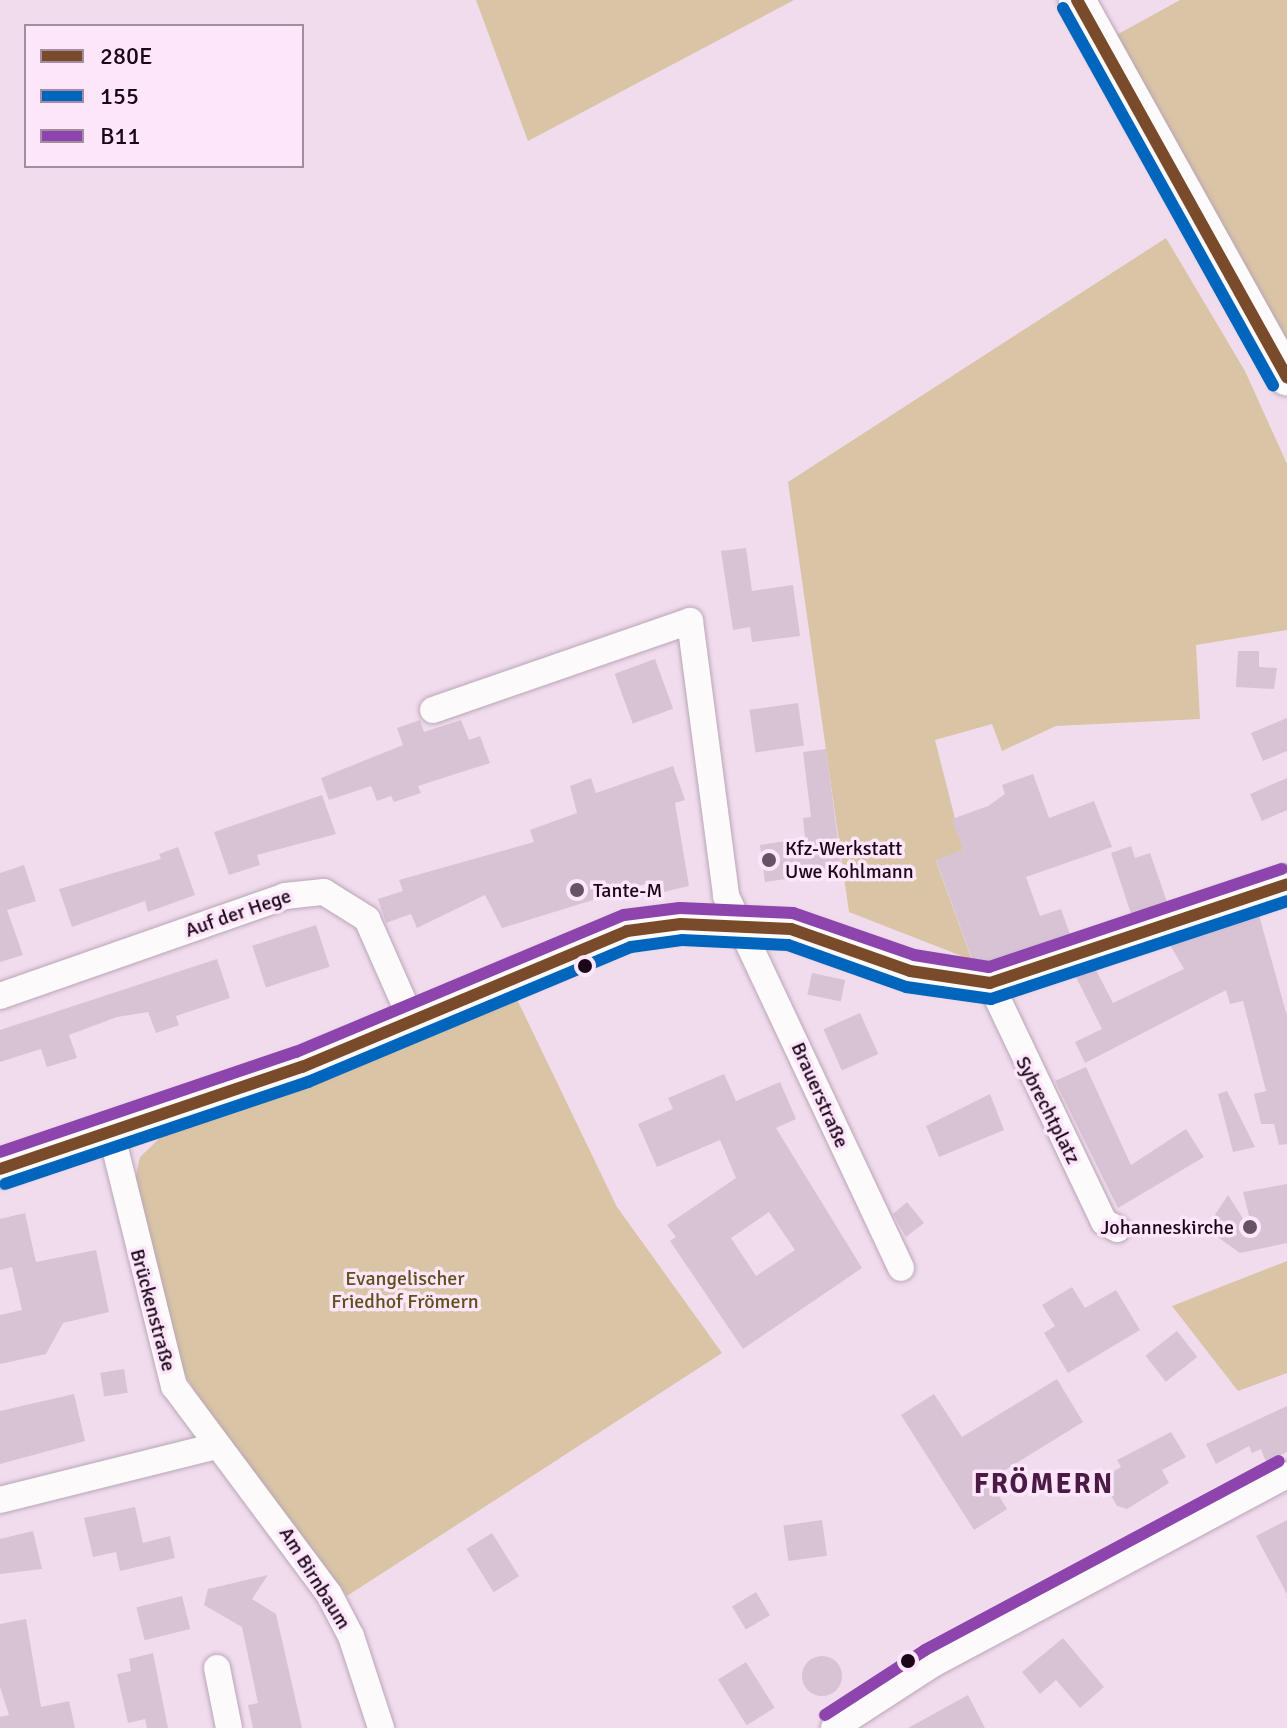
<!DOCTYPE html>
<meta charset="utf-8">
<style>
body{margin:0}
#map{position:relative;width:1287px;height:1728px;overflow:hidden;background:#f1dced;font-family:Signika,sans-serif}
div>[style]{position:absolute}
.green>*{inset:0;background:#d9c4a6}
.building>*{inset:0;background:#d7c3d4;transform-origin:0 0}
.round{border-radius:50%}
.roads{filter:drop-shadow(0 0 2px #b9a6b6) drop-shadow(0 0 2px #b9a6b6)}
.street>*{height:26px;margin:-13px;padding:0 13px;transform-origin:13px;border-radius:13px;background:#fdfafc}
.secondary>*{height:36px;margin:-18px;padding:0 18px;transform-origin:18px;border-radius:18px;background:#fdfafc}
.bus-1>*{height:12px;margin:-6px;padding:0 6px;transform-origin:6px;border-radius:6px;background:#7a4b2a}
.bus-2>*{height:12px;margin:-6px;padding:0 6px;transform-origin:6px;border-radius:6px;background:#0065bd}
.bus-3>*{height:12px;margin:-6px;padding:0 6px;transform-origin:6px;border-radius:6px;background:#8e44ad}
.dots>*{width:22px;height:22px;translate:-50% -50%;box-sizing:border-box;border:4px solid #fee6fa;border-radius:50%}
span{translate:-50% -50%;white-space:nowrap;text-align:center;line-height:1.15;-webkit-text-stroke:7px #fee6fa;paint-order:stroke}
.poi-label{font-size:20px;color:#1b0719}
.left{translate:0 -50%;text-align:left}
.right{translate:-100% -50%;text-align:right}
.street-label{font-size:20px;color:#1b0719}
.park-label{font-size:20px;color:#60501c}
.district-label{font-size:28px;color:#4b1b46;font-weight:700;letter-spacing:2px}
.legend{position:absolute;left:24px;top:24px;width:280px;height:144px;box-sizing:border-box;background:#fee6fa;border:2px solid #a38da0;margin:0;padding:10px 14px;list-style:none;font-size:24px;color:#1b0719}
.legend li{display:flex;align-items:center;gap:16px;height:40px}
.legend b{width:40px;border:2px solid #a38da0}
</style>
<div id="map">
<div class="green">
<i style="clip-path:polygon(476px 0,794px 0,528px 141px)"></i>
<i style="clip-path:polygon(1180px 0,1287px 0,1287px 341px,1111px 38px)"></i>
<i style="clip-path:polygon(1166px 238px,1245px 371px,1287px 464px,1287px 630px,1196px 645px,1200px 719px,1056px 726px,1002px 751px,992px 724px,935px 740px,963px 850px,936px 861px,972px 960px,849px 912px,788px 482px)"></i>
<i style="clip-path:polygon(512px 989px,617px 1207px,722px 1353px,347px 1596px,201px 1403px,176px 1358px,134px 1184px,140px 1157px,162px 1136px,386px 1053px)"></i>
<i style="clip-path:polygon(1287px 1261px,1287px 1373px,1238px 1391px,1172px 1306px)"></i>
</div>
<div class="building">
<i style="clip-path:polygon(746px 548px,752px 591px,793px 585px,800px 636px,752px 642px,750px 627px,733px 630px,721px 551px)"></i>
<i style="clip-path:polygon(1238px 651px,1259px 651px,1259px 667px,1277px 668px,1274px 689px,1236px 687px)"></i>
<i style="left:655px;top:659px;width:53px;height:43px;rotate:70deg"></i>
<i style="left:798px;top:703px;width:43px;height:49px;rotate:82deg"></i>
<i style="clip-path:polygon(1287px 718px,1287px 751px,1263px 761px,1251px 733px)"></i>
<i style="clip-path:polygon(420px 720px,424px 732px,461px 720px,469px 740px,480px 736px,490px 763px,418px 786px,421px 793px,394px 802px,391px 796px,377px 801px,371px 786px,329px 800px,321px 778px,403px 745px,397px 728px)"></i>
<i style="clip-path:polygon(826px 749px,842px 871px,765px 882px,760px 845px,805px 838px,803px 818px,811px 817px,803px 752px)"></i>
<i style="clip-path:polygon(673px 766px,685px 800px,675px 803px,689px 886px,651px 895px,648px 883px,502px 928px,485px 895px,417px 928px,411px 914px,386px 923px,378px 899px,403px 891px,399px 880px,534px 842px,530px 830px,577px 813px,570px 786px,591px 778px,596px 793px)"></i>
<i style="clip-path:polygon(1033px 774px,1049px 818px,1094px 801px,1112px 847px,1026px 877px,1040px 916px,1061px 909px,1070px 934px,988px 961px,972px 959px,936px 860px,963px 850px,952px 819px,988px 806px,1005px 794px,1002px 785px)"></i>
<i style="clip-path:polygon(1287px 778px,1287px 810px,1262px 821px,1250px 794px)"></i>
<i style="clip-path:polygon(322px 795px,336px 834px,257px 855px,260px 865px,229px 875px,214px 832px)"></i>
<i style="clip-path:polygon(1131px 846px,1135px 858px,1150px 853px,1167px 902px,1131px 914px,1111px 853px)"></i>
<i style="clip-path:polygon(178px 847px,195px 895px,148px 912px,145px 901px,72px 927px,59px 889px,161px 859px,159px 854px)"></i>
<i style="clip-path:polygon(24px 865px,36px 901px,7px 910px,23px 955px,0 962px,0 873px)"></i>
<i style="clip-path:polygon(1259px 915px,1287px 1016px,1287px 1144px,1279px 1145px,1274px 1124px,1261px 1124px,1254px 1094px,1266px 1091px,1243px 1001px,1230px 1004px,1226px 990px,1085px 1063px,1075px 1042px,1102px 1029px,1076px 977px,1096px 970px,1113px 1003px,1184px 969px,1170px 945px)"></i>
<i style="left:316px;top:925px;width:44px;height:67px;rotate:72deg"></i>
<i style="clip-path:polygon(217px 959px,230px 998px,176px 1016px,179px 1025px,156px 1033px,148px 1012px,117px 1017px,69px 1035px,77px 1058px,47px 1067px,41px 1049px,0 1062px,0 1030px)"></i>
<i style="left:812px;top:973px;width:34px;height:22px;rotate:12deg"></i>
<i style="left:860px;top:1013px;width:45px;height:40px;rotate:66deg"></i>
<i style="clip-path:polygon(1086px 1067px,1131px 1165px,1186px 1129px,1204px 1157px,1118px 1208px,1055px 1081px)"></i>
<i style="clip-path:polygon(evenodd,724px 1074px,736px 1101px,780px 1082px,796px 1119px,776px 1128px,862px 1268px,743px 1349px,670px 1241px,676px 1237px,667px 1225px,736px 1178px,720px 1140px,657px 1167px,638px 1124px,673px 1109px,668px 1098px,724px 1074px,769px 1212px,795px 1250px,756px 1276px,731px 1238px,769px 1212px)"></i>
<i style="clip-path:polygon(1227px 1091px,1255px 1147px,1233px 1152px,1218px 1094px)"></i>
<i style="clip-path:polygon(990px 1094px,1004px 1130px,939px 1157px,926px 1126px)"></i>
<i style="clip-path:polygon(1287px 1184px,1287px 1243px,1240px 1253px,1216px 1236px,1212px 1219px,1228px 1195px,1254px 1236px,1243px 1192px)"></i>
<i style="clip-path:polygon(907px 1202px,924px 1223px,906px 1237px,893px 1214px)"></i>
<i style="clip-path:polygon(25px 1213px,36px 1262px,96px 1250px,109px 1312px,63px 1323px,46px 1354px,0 1364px,0 1315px,22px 1310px,12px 1267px,0 1270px,0 1219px)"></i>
<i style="clip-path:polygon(1072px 1287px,1085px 1308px,1116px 1290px,1140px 1330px,1068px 1373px,1044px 1333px,1055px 1326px,1042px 1305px)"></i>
<i style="left:1177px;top:1331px;width:33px;height:40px;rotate:52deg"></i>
<i style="left:124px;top:1369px;width:24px;height:24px;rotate:81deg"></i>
<i style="clip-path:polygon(1057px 1379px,1083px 1422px,989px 1480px,1007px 1509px,974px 1530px,901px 1415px,934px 1394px,962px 1437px)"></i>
<i style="clip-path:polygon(74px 1394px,85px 1441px,0 1464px,0 1411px)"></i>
<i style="clip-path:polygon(1287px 1406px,1287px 1452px,1266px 1462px,1261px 1449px,1252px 1453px,1249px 1446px,1216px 1464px,1206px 1444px)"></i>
<i style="clip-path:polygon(1171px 1432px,1186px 1457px,1162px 1470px,1169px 1483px,1127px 1509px,1117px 1506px,1101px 1478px,1121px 1467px,1117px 1460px)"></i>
<i style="clip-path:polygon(135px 1507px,143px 1543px,170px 1536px,175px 1558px,120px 1571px,116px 1552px,93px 1557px,84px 1518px)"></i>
<i style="left:822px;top:1520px;width:36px;height:39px;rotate:82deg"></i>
<i style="clip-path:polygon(1287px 1520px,1287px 1594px,1256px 1536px)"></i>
<i style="clip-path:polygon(33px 1531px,42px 1569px,0 1574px,0 1539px)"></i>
<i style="left:492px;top:1533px;width:51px;height:30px;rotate:58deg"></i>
<i style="clip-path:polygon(268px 1575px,252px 1599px,276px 1614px,302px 1728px,253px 1728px,248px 1705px,258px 1703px,242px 1627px,204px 1605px,208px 1589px)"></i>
<i style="left:756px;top:1592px;width:27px;height:28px;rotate:59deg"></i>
<i style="left:182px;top:1596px;width:34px;height:47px;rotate:76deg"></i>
<i style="clip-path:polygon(26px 1619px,41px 1707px,69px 1701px,75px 1728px,0 1728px,0 1717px,9px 1715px,0 1687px,0 1624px)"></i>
<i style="clip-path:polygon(1063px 1638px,1104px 1687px,1080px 1708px,1056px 1680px,1040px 1694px,1022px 1672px)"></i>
<i style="clip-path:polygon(153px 1653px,168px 1728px,147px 1728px,145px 1719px,128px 1723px,117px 1674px,131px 1671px,129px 1659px)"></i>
<i class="round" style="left:802px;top:1656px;width:40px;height:40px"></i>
<i style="left:746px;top:1662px;width:54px;height:33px;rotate:58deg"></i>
<i style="clip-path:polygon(968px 1695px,985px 1728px,908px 1728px)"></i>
</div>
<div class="roads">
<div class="street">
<i style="left:433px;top:710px;width:272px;rotate:-19.1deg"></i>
<i style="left:690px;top:621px;width:277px;rotate:82.5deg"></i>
<i style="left:726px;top:896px;width:411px;rotate:64.8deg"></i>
<i style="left:990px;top:983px;width:265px;rotate:64.5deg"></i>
<i style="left:1104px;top:1222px;width:15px;rotate:28deg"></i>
<i style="left:0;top:996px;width:302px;rotate:-19.3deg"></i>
<i style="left:285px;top:896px;width:39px;rotate:-6deg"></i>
<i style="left:324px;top:892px;width:51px;rotate:32.1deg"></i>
<i style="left:367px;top:919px;width:111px;rotate:66.2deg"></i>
<i style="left:111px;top:1132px;width:262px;rotate:76.1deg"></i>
<i style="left:174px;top:1386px;width:259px;rotate:53.3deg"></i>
<i style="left:329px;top:1594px;width:47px;rotate:62.4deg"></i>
<i style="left:351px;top:1636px;width:97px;rotate:71.9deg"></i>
<i style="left:0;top:1500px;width:224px;rotate:-14deg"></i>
<i style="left:217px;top:1668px;width:61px;rotate:78.7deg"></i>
<i style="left:834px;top:1728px;width:118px;rotate:-32.9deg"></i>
<i style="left:933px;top:1664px;width:401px;rotate:-28.1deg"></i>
</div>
<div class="secondary">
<i style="left:1077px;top:0;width:432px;rotate:60.9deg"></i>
<i style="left:0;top:1169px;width:319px;rotate:-18.7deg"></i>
<i style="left:302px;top:1067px;width:352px;rotate:-22.7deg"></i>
<i style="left:627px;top:931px;width:54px;rotate:-7.4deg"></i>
<i style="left:681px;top:924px;width:110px;rotate:2.6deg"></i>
<i style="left:791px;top:929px;width:126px;rotate:19.4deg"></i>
<i style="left:910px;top:971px;width:81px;rotate:8.5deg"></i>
<i style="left:990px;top:983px;width:313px;rotate:-18.4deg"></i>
</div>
</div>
<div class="bus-1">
<i style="left:1077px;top:0;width:432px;rotate:60.9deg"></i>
<i style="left:0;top:1169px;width:319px;rotate:-18.7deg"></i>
<i style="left:302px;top:1067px;width:352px;rotate:-22.7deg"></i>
<i style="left:627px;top:931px;width:54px;rotate:-7.4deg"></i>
<i style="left:681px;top:924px;width:110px;rotate:2.6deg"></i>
<i style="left:791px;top:929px;width:126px;rotate:19.4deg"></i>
<i style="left:910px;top:971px;width:81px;rotate:8.5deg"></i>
<i style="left:990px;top:983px;width:313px;rotate:-18.4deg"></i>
</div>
<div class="bus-2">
<i style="left:1063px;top:8px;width:432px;rotate:60.9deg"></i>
<i style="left:5px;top:1184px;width:320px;rotate:-18.6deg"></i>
<i style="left:308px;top:1082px;width:350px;rotate:-22.7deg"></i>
<i style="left:631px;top:947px;width:51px;rotate:-7.8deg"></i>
<i style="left:682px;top:940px;width:106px;rotate:2.7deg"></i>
<i style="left:788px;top:945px;width:125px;rotate:19.6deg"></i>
<i style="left:906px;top:987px;width:86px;rotate:8deg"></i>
<i style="left:991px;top:999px;width:312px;rotate:-18.3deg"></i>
</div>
<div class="bus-3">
<i style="left:0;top:1152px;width:312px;rotate:-18.7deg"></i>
<i style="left:296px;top:1052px;width:355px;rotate:-22.7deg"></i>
<i style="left:624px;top:915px;width:56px;rotate:-7.1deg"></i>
<i style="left:680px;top:908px;width:113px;rotate:2.5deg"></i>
<i style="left:793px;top:913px;width:128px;rotate:19.1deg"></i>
<i style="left:914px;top:955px;width:76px;rotate:9.1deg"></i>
<i style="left:989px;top:967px;width:309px;rotate:-18.5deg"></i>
<i style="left:825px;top:1715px;width:119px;rotate:-33deg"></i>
<i style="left:925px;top:1650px;width:401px;rotate:-28.1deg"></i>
</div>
<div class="dots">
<i style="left:769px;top:860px;background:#665263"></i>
<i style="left:577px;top:890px;background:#665263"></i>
<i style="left:585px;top:966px;background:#1b0719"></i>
<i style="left:1250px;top:1227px;background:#665263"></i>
<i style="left:908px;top:1661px;background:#1b0719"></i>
</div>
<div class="poi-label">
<span class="left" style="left:785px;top:860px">Kfz-Werkstatt<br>Uwe Kohlmann</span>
<span class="left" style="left:593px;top:890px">Tante-M</span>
<span class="right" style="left:1234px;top:1227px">Johanneskirche</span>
</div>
<div class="street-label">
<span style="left:238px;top:913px;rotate:-19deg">Auf der Hege</span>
<span style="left:820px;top:1095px;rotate:66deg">Brauerstraße</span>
<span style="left:1048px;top:1110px;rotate:63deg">Sybrechtplatz</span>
<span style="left:153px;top:1310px;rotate:75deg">Brückenstraße</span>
<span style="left:315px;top:1578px;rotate:58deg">Am Birnbaum</span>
</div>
<div class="park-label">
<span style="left:405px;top:1290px">Evangelischer<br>Friedhof Frömern</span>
</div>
<div class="district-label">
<span style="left:1044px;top:1484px">FRÖMERN</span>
</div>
<ul class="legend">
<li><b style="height:10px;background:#7a4b2a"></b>280E</li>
<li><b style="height:10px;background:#0065bd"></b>155</li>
<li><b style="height:10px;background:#8e44ad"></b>B11</li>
</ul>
</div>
